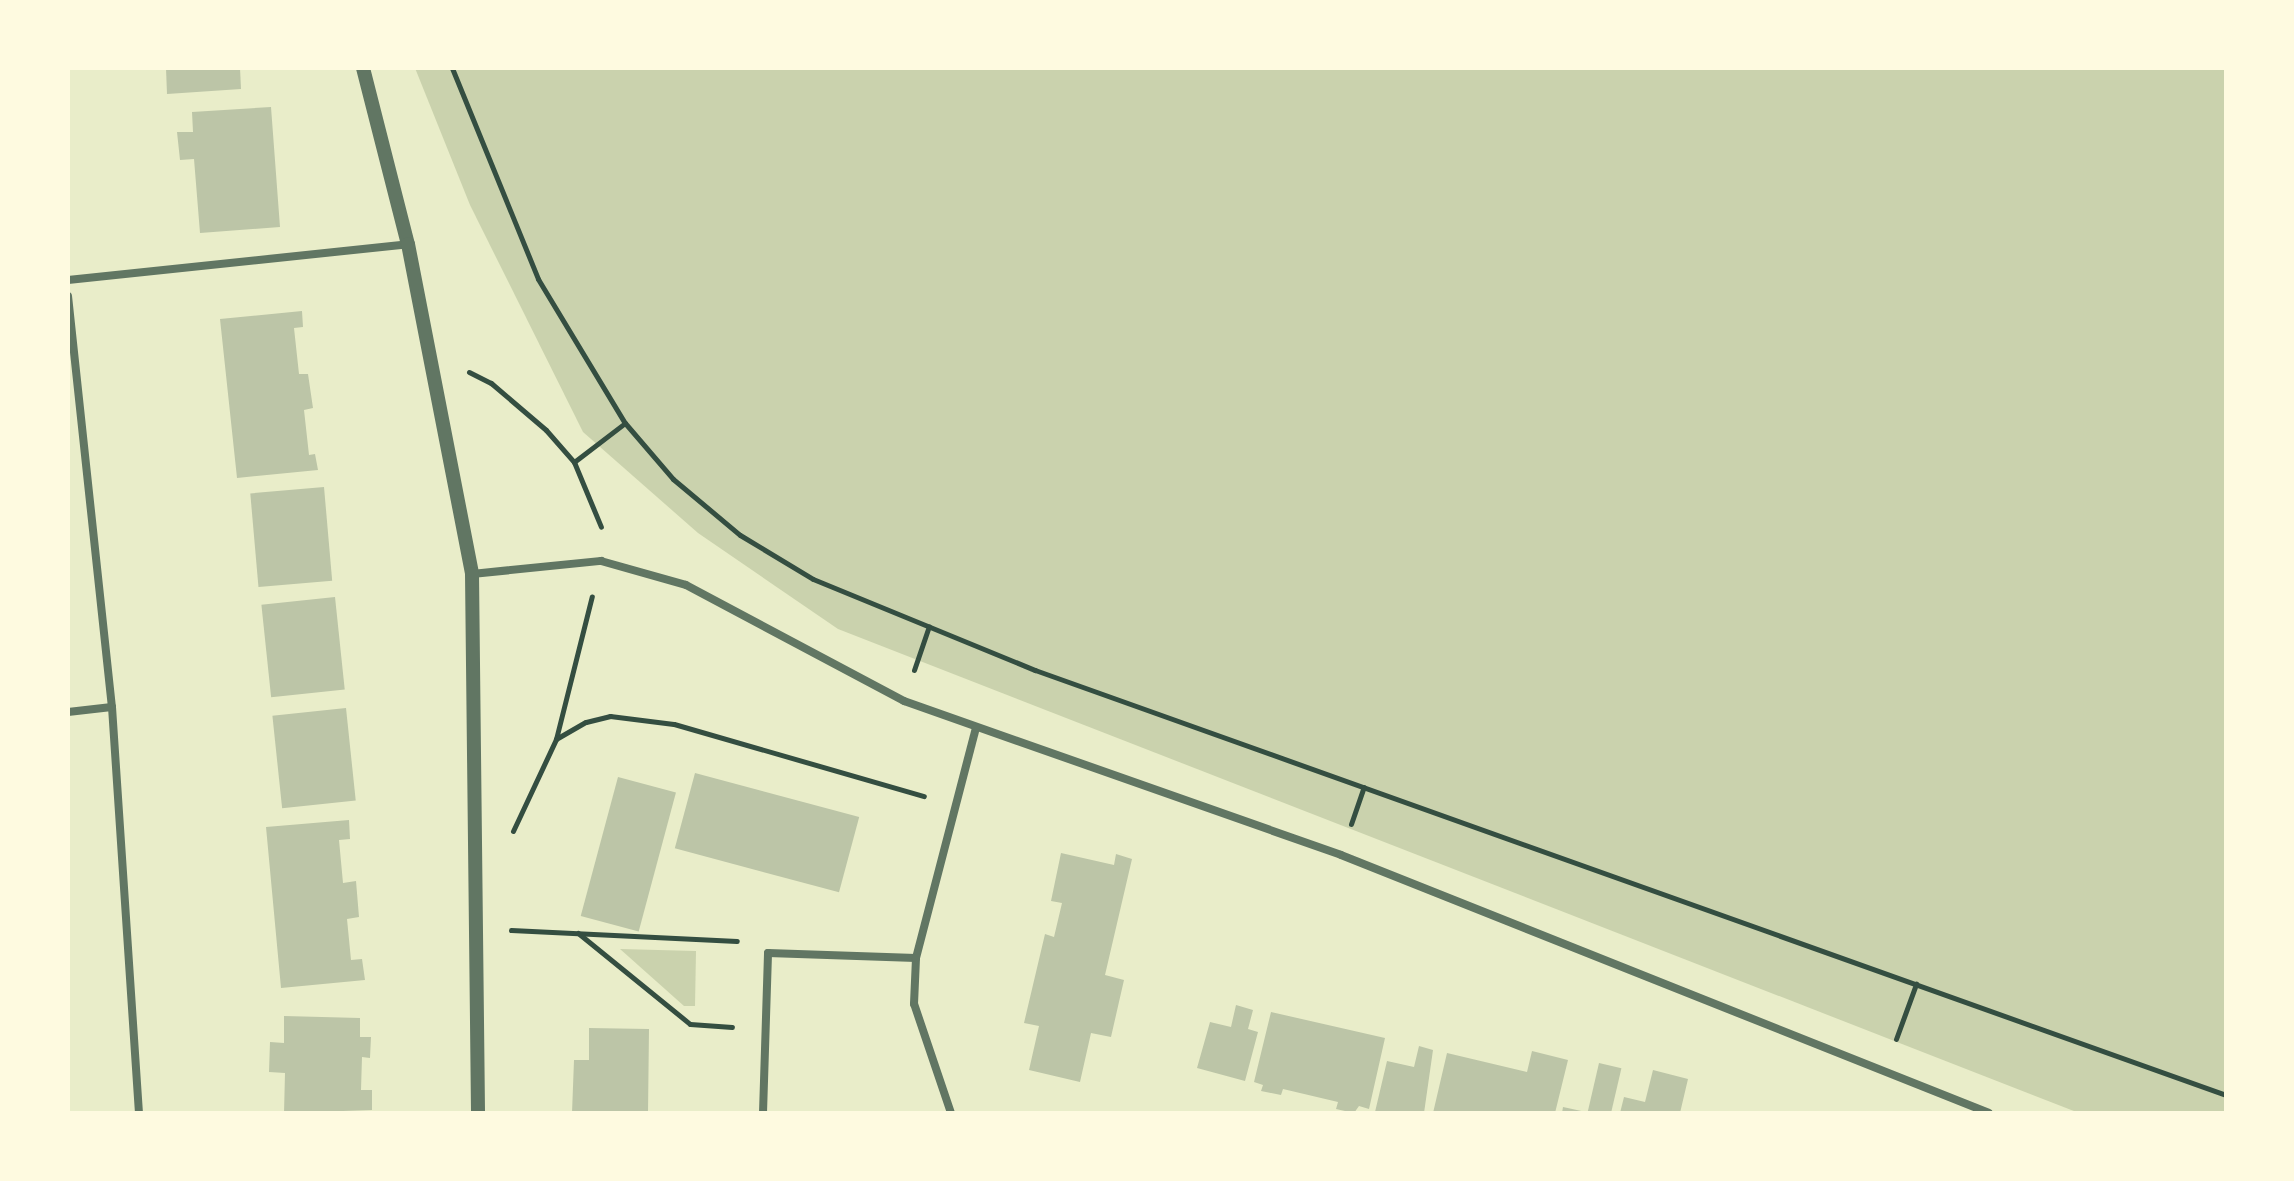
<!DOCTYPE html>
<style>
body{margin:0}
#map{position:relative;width:2294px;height:1181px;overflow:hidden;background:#e9edc9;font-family:"PT Sans",sans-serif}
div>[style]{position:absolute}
.green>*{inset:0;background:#cad2ad}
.building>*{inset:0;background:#bcc5a7;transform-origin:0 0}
.path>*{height:5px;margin:-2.5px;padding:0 2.5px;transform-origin:2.5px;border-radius:2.5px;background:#344e41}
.minor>*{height:8px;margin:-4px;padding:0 4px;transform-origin:4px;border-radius:4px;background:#617663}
.tertiary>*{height:14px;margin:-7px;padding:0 7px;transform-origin:7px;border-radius:7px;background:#617663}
span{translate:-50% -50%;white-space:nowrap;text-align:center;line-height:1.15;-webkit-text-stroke:8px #fefae0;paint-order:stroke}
.frame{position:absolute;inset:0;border:70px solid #fefae0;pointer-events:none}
</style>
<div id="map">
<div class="green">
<i style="clip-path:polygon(415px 68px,2226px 68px,2226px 1113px,2079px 1113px,838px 629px,698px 533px,583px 432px,470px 205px)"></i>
<i style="clip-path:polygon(620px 949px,696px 951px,695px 1006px,684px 1006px)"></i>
</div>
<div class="building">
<i style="clip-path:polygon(166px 68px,240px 68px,241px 89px,167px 94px)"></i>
<i style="clip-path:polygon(271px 107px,280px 227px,200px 233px,194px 159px,180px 160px,177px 132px,193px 132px,192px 112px)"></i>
<i style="clip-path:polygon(302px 311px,303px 327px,294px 328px,299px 374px,308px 374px,313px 408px,304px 410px,309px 455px,315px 454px,318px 470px,237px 478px,220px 319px)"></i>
<i style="left:324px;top:487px;width:94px;height:74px;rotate:85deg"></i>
<i style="left:335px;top:597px;width:93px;height:74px;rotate:84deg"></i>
<i style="left:346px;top:708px;width:93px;height:74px;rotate:84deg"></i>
<i style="left:695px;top:773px;width:170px;height:78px;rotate:15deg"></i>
<i style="left:618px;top:777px;width:60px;height:144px;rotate:15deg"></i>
<i style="clip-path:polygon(349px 820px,350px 839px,339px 840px,343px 883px,356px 881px,359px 917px,347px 919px,351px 960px,362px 959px,365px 980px,281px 988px,266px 827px)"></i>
<i style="clip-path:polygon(1061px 853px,1114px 865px,1116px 854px,1132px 859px,1105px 975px,1124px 980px,1111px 1037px,1091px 1033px,1080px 1082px,1029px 1070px,1039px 1026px,1024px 1023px,1045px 934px,1054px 937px,1062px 903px,1051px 901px)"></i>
<i style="clip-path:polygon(1236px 1005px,1253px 1010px,1248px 1029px,1258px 1032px,1245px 1081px,1197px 1068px,1210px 1022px,1231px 1027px)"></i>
<i style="clip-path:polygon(1271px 1012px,1385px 1038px,1369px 1109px,1359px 1106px,1354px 1113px,1336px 1109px,1338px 1102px,1283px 1089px,1281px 1095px,1261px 1091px,1263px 1085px,1254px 1082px)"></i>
<i style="clip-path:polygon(284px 1016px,360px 1018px,360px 1037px,371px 1037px,370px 1058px,362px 1057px,361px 1090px,372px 1090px,372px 1110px,284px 1113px,285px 1073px,269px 1072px,270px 1042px,284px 1043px)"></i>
<i style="clip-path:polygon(589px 1028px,649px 1029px,648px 1113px,572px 1113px,574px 1060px,589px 1060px)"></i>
<i style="clip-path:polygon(1419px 1046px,1433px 1050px,1424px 1113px,1375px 1112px,1387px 1061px,1414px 1067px)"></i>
<i style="clip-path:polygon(1532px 1051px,1568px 1060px,1555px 1113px,1433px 1113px,1447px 1053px,1527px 1072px)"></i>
<i style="left:1599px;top:1063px;width:23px;height:51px;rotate:13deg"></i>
<i style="clip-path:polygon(1653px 1070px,1688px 1079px,1680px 1113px,1620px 1113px,1624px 1097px,1645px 1102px)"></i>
<i style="clip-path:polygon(1563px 1107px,1586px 1112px,1586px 1113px,1562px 1113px)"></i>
</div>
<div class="path">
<i style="left:452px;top:68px;width:228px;rotate:67.8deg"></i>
<i style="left:538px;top:279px;width:168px;rotate:58.9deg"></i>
<i style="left:625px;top:423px;width:74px;rotate:49.4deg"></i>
<i style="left:673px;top:479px;width:87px;rotate:39.9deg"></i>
<i style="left:740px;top:535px;width:85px;rotate:31.1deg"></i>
<i style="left:813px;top:579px;width:240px;rotate:22.3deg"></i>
<i style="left:1035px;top:670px;width:1265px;rotate:19.64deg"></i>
<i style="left:469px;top:372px;width:25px;rotate:27deg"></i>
<i style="left:491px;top:383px;width:72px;rotate:40.5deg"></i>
<i style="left:546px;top:430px;width:43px;rotate:48.8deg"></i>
<i style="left:574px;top:462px;width:70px;rotate:67.4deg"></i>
<i style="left:574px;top:462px;width:64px;rotate:-37.4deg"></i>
<i style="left:914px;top:670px;width:46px;rotate:-71.2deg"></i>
<i style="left:556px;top:739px;width:147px;rotate:-75.9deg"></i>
<i style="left:1351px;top:824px;width:39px;rotate:-71deg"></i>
<i style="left:513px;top:831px;width:102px;rotate:-64.9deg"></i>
<i style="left:556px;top:739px;width:34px;rotate:-30deg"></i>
<i style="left:586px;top:722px;width:25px;rotate:-14deg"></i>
<i style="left:610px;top:716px;width:64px;rotate:7.1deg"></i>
<i style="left:674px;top:724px;width:260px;rotate:16.1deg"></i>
<i style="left:511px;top:930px;width:226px;rotate:2.8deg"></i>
<i style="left:578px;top:933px;width:144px;rotate:39.1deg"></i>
<i style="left:690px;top:1024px;width:42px;rotate:4.1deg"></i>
<i style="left:1896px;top:1039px;width:59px;rotate:-70deg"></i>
</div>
<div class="minor">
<i style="left:68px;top:280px;width:342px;rotate:-6deg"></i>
<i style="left:68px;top:296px;width:413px;rotate:83.9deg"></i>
<i style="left:112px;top:707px;width:407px;rotate:86.2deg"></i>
<i style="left:472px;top:574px;width:130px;rotate:-5.8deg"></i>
<i style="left:601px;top:561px;width:88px;rotate:15.8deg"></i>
<i style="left:686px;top:585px;width:247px;rotate:28deg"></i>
<i style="left:904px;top:701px;width:463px;rotate:19.4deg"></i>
<i style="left:1341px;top:855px;width:697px;rotate:21.71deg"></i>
<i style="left:68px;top:712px;width:44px;rotate:-6.5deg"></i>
<i style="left:763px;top:1113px;width:160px;rotate:-88.2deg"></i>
<i style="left:768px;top:953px;width:148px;rotate:1.9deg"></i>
<i style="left:951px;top:1113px;width:115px;rotate:-108.7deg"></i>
<i style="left:914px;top:1004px;width:46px;rotate:-87.5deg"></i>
<i style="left:916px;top:958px;width:238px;rotate:-75.4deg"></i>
</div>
<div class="tertiary">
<i style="left:363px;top:68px;width:182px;rotate:75.7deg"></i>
<i style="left:408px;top:244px;width:336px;rotate:79deg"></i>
<i style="left:472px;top:574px;width:539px;rotate:89.36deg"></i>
</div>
<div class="frame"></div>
</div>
